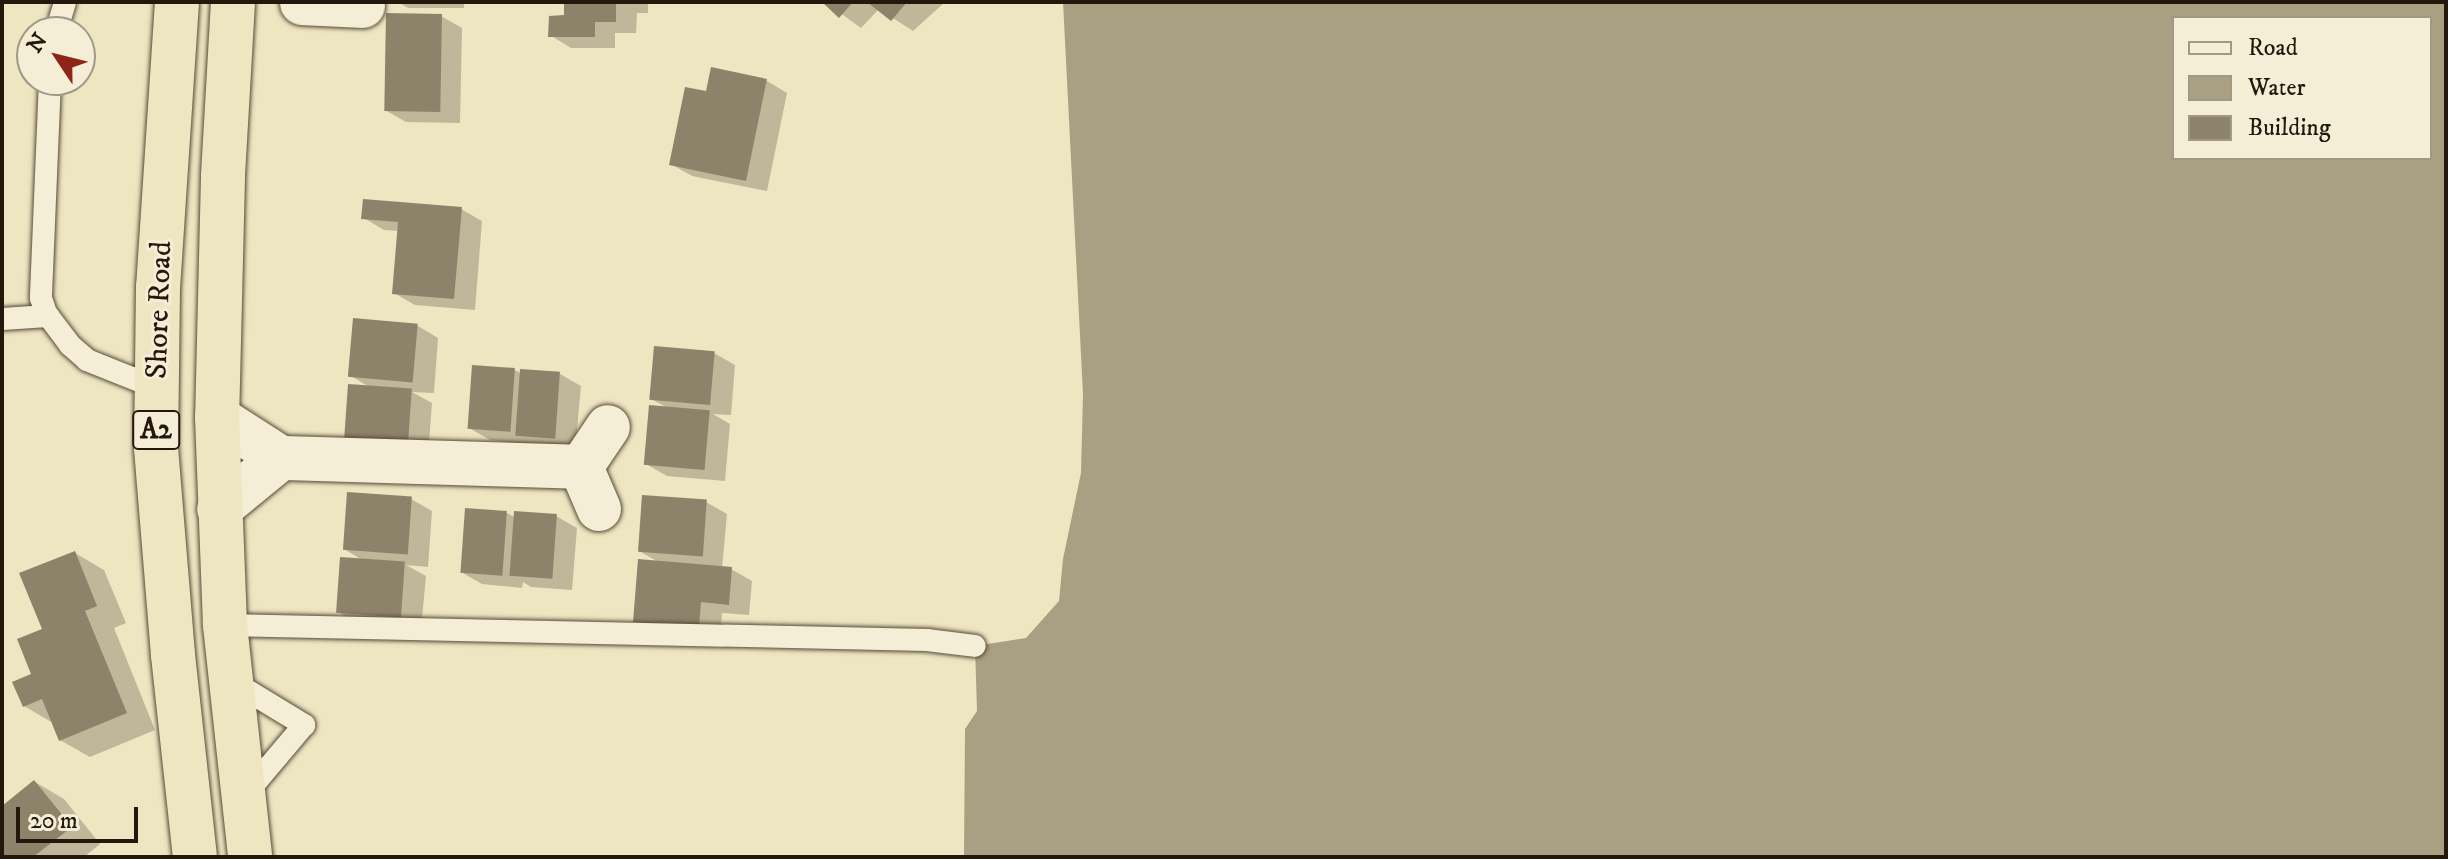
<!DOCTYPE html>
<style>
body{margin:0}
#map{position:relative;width:2448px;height:859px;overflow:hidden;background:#eee5c1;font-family:"IM FELL DW Pica",serif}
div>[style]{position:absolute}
.water>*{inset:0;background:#a99f83}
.shadow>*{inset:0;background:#0003}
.building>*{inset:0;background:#8d836a;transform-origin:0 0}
.roads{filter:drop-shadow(0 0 2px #564b39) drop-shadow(0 0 2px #564b39)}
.service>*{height:22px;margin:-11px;padding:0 11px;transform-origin:11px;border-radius:11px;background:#f4eed7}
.minor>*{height:44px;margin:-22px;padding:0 22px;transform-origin:22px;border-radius:22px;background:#f4eed7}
.trunk>*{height:44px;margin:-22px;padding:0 22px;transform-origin:22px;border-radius:22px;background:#eee5c1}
span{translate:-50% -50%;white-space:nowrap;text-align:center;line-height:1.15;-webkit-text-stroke:6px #f4eed7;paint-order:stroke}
.shield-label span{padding:2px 6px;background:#f4eed7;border:2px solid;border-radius:6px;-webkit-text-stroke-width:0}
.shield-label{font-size:28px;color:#24180c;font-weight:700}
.street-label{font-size:30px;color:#24180c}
.frame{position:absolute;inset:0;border:4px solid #24180c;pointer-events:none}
.legend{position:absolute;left:2172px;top:16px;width:260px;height:144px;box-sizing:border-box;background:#f4eed7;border:2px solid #a19886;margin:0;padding:10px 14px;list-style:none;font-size:24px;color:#24180c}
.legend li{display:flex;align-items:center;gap:16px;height:40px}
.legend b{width:40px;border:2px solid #a19886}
.north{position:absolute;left:16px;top:16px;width:80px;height:80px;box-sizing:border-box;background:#f4eed7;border:2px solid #a19886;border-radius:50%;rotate:305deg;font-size:22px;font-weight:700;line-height:32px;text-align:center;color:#24180c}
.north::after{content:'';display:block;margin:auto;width:28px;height:36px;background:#8f2418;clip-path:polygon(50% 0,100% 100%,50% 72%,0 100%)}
.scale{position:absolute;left:16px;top:807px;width:122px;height:36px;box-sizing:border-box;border:4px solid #24180c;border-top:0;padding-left:10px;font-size:24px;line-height:28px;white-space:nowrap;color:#24180c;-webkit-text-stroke:6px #f4eed7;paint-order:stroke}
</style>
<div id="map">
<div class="water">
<i style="clip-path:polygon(evenodd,1063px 2px,2446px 2px,2446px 857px,964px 857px,965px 729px,977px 711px,975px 646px,1026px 638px,1059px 601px,1063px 559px,1081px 473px,1083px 394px,1063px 2px,2174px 18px,2430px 18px,2430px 158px,2174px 158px,2174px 18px)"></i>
</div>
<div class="shadow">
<i style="clip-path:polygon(398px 2px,464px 2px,464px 8px,408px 8px)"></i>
<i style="clip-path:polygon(566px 2px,648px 2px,648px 13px,637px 13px,636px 33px,615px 33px,615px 48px,571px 48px,550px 35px,566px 17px)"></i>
<i style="clip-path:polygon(825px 2px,945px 2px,913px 31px,879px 9px,861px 28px)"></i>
<i style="clip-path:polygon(441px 16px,462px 28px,460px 123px,406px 122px,385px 110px)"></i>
<i style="clip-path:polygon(767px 81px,787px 93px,767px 191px,692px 176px,671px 164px,708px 93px)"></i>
<i style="clip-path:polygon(461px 209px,482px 221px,475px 310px,415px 305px,394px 293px,399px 231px,384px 230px,364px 218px)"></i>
<i style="clip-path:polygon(418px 326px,438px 338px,434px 393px,412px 392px,432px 403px,428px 457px,366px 452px,371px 388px,351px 376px)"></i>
<i style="clip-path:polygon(714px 353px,735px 365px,731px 415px,713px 414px,730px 424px,725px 481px,667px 476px,646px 464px,668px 408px,651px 399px)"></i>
<i style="clip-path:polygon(515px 370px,522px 374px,560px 374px,581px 386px,575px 451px,490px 440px,469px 428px)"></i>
<i style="clip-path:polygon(411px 499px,432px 511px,428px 567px,406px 565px,426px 576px,421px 629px,358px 624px,338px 612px,364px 561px,344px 549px)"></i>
<i style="clip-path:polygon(706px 502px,727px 514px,722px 568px,731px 569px,752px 581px,749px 615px,722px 613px,720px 638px,656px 633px,635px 621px,660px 563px,639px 551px)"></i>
<i style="clip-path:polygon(507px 513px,516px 518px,556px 516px,577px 528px,572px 590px,531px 587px,523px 582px,522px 588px,482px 584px,461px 572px)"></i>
<i style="clip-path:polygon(75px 553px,104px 570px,126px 623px,114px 628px,155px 730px,90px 757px,60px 740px,53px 723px,24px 706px,44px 630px)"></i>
<i style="clip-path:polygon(35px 782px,64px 799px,100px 844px,84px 857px,2px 857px,2px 808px)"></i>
</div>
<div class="building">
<i style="clip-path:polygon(564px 2px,616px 2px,616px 22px,595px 22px,595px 37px,548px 37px,549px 16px,564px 15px)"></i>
<i style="clip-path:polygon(822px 2px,853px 2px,839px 18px)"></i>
<i style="clip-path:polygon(867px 2px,907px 2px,891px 21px)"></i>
<i style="left:386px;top:13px;width:56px;height:98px;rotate:1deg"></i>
<i style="clip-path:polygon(711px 67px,767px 79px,746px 181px,669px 165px,685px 87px,706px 91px)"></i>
<i style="clip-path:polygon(363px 199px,462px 207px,454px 299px,392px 294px,398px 222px,361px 219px)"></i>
<i style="left:353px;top:318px;width:65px;height:59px;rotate:5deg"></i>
<i style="left:654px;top:346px;width:61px;height:54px;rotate:5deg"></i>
<i style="left:472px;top:365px;width:43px;height:64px;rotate:4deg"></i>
<i style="left:520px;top:369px;width:40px;height:67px;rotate:4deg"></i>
<i style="left:348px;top:384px;width:64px;height:57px;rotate:4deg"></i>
<i style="left:649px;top:405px;width:61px;height:60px;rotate:5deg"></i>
<i style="left:347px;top:492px;width:65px;height:58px;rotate:4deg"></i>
<i style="left:642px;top:495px;width:65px;height:57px;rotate:4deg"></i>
<i style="left:465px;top:508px;width:42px;height:65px;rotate:4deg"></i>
<i style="left:514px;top:511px;width:43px;height:65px;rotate:4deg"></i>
<i style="clip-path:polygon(75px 551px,97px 606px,85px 611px,127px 713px,59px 741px,42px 699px,23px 707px,12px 682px,31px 674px,17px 639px,42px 629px,19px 573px)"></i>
<i style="left:340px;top:557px;width:65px;height:56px;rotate:4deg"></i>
<i style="clip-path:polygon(638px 559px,732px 567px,729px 605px,701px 602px,699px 627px,633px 622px)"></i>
<i style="clip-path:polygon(34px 780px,72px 827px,33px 857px,2px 857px,2px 806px)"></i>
</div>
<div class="roads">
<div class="service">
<i style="left:56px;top:32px;width:31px;rotate:-73deg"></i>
<i style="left:50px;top:80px;width:218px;rotate:92.4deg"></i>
<i style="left:41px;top:298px;width:16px;rotate:72deg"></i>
<i style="left:46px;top:313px;width:40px;rotate:53deg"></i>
<i style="left:70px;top:345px;width:23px;rotate:41deg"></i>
<i style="left:87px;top:360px;width:75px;rotate:21.8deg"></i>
<i style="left:2px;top:319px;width:46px;rotate:-3.7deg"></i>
<i style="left:225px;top:625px;width:702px;rotate:1.22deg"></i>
<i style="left:927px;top:640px;width:48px;rotate:7.1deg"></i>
<i style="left:230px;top:680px;width:87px;rotate:31.3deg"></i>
<i style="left:304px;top:725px;width:93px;rotate:130.2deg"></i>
</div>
<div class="minor">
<i style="left:302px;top:3px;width:61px;rotate:2.8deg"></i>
<i style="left:217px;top:417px;width:76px;rotate:32.6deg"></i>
<i style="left:281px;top:458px;width:80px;rotate:140.6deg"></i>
<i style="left:281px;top:458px;width:300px;rotate:1.7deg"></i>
<i style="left:599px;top:509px;width:46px;rotate:-113.2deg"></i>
<i style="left:581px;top:467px;width:48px;rotate:-56deg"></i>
</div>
<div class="trunk">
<i style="left:177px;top:2px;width:286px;rotate:93.8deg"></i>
<i style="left:158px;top:287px;width:161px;rotate:90.7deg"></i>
<i style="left:156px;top:448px;width:208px;rotate:85.3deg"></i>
<i style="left:173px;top:655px;width:203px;rotate:83.8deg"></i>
<i style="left:233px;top:2px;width:175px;rotate:93.3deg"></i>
<i style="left:223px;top:177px;width:240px;rotate:91.4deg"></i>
<i style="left:217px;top:417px;width:208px;rotate:87.8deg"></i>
<i style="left:225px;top:625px;width:233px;rotate:83.8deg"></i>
</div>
</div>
<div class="shield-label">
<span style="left:156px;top:430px">A2</span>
</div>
<div class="street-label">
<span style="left:160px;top:310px;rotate:-88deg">Shore Road</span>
</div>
<div class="frame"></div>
<ul class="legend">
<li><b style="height:10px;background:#f4eed7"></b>Road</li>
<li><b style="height:22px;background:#a99f83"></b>Water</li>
<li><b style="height:22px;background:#8d836a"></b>Building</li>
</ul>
<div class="north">N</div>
<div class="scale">20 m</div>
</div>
